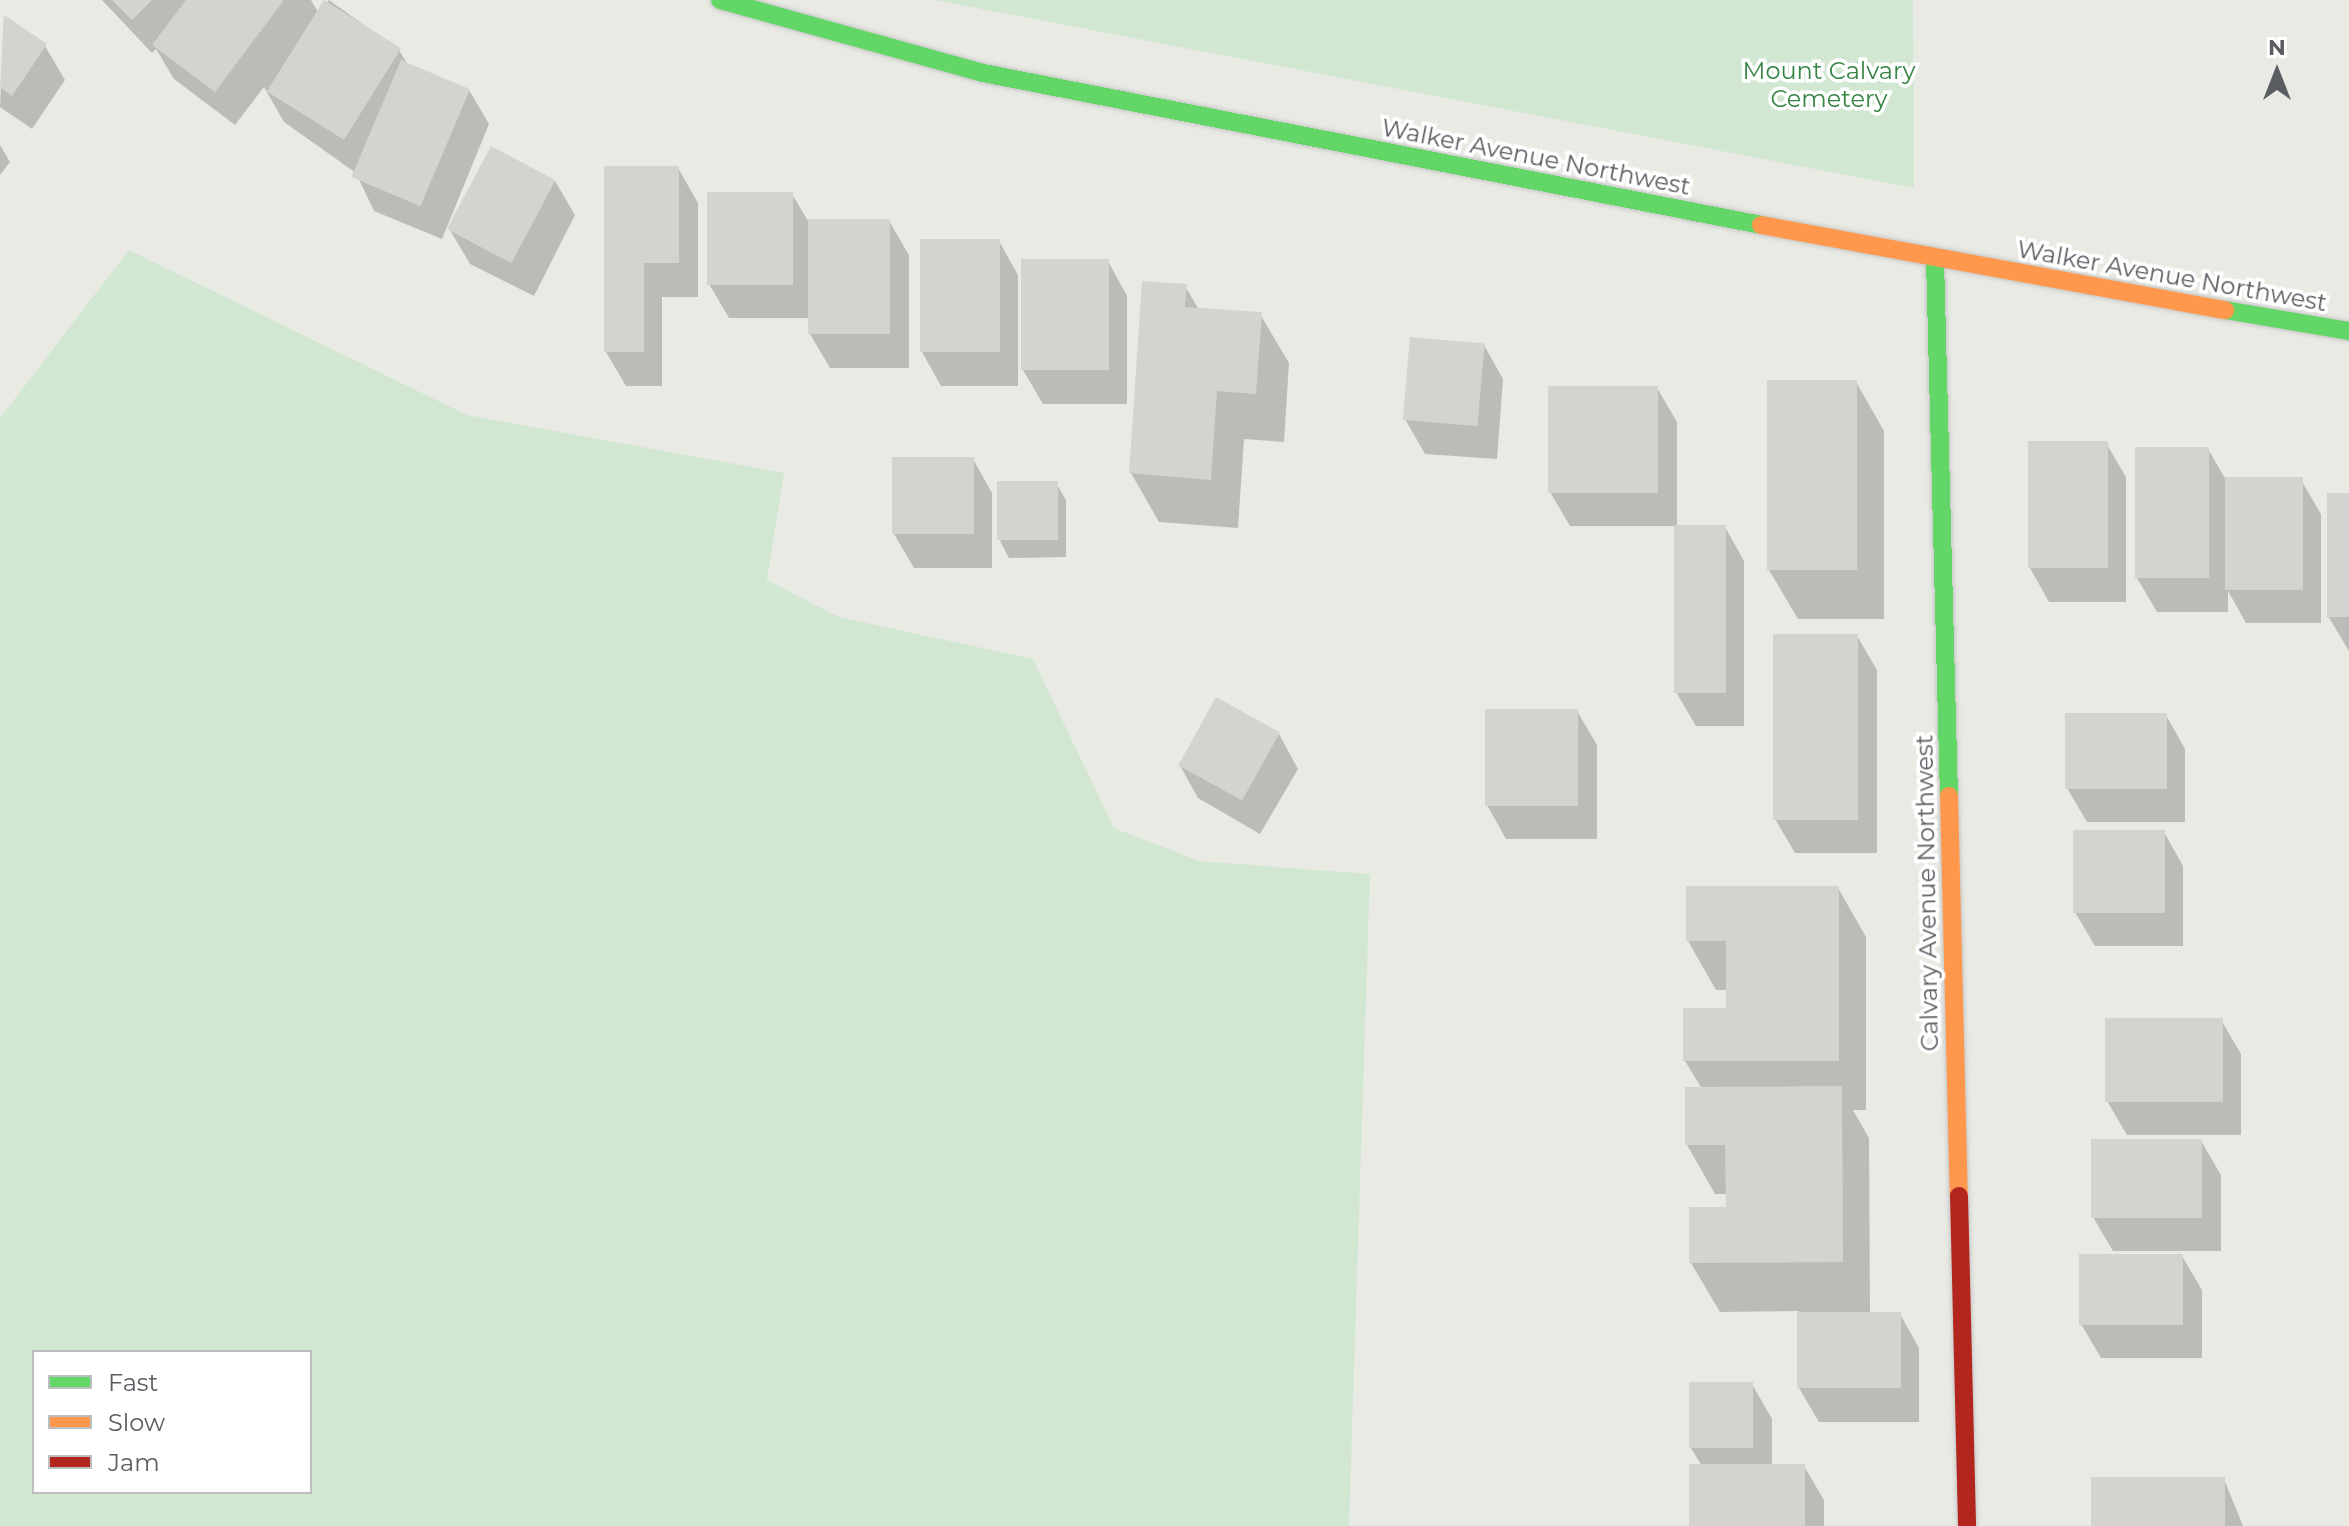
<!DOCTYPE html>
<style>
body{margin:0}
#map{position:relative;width:2349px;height:1526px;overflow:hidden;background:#eaeae5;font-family:Montserrat,sans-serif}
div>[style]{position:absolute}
.green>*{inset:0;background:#d2e7d2}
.shadow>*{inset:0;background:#0003}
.building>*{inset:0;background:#d4d3d0;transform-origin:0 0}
.roads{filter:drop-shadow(0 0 2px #c7c7c6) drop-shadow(0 0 2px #c7c7c6)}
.fast>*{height:18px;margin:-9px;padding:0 9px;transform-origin:9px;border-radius:9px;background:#63d668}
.slow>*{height:18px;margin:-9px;padding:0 9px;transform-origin:9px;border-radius:9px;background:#ff974d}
.jam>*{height:18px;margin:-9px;padding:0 9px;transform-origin:9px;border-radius:9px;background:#b3261e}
span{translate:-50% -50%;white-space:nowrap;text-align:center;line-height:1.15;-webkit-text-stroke:7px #fff;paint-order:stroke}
.park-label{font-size:24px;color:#378444}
.street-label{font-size:24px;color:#5a5d62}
.legend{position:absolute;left:32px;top:1350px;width:280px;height:144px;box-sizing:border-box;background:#fff;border:2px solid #bdbec0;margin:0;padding:10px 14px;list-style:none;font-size:24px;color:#5a5d62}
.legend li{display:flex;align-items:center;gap:16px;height:40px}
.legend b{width:40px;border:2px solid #bdbec0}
.north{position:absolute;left:2237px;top:32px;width:80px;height:80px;-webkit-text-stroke:6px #fff;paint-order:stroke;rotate:0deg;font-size:22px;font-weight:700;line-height:32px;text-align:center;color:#5a5d62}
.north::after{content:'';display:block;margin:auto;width:28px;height:36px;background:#5a5d62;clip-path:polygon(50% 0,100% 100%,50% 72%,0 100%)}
</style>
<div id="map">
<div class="green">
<i style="clip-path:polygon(935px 0,1913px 0,1914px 188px)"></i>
<i style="clip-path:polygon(evenodd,129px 250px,467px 415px,784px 473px,767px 580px,839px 617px,1033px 659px,1114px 828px,1199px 861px,1370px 874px,1349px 1526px,0 1526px,0 418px,129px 250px,310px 1352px,310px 1492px,34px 1492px,34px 1352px,310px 1352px)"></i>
</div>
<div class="shadow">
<i style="clip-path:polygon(102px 0,311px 0,318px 12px,329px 0,399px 50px,408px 65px,469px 90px,489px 124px,442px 239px,374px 211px,356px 173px,284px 122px,264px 87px,235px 125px,174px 79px,156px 49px,152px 53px)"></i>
<i style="clip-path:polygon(4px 18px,45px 46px,65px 80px,32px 129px,0 107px)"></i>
<i style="clip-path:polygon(0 145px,10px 162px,0 175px)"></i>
<i style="clip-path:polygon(678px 168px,698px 203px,698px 297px,662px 297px,662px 386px,626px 386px,606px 352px)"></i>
<i style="clip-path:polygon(555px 181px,575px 215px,534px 296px,470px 264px,450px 230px)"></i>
<i style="clip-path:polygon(792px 194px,808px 221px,889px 221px,909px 255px,909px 368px,830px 368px,810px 334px,810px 318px,729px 318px,709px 284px)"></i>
<i style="clip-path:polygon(999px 241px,1018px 275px,1018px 386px,941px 386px,922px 352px)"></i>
<i style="clip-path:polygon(1108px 261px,1127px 296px,1127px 404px,1043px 404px,1023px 370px)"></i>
<i style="clip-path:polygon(1185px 286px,1199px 310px,1260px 314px,1289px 363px,1284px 442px,1244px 439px,1238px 528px,1159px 522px,1131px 473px)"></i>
<i style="clip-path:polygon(1484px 345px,1503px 379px,1497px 459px,1425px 454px,1405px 419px)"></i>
<i style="clip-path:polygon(1856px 382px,1884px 431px,1884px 619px,1798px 619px,1769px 570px)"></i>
<i style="clip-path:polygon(1657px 388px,1677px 422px,1677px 527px,1725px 527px,1744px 561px,1744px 726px,1696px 726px,1676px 692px,1676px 526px,1570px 526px,1550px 492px)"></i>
<i style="clip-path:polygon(2106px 443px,2126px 477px,2126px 602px,2049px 602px,2030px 568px)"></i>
<i style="clip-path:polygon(2208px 449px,2226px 480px,2301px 480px,2321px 514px,2321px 623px,2246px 623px,2228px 591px,2228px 612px,2157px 612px,2137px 578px)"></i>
<i style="clip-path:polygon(973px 459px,992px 493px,992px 568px,914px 568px,894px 534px)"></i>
<i style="clip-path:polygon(1056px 483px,1066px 500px,1066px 557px,1009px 558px,1000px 541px)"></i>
<i style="clip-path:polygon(2349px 495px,2349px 651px,2328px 616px)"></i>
<i style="clip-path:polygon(1857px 636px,1877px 670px,1877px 853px,1795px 853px,1775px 819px)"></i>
<i style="clip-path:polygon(1577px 711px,1597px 745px,1597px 839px,1506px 839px,1487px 805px)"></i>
<i style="clip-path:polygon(2166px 715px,2185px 749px,2185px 822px,2087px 822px,2067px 788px)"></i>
<i style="clip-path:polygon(1279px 734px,1298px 769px,1260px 834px,1198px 798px,1179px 764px)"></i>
<i style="clip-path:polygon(2164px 832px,2183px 866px,2183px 946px,2095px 946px,2075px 912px)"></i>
<i style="clip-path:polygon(1838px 888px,1866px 937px,1866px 1110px,1853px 1110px,1869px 1138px,1870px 1314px,1900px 1314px,1919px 1348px,1919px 1422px,1819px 1422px,1799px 1388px,1799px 1311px,1720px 1312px,1691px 1263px,1728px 1209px,1728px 1194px,1715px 1194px,1687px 1145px,1702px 1089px,1685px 1061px,1728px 1010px,1728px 990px,1716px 990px,1688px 941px)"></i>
<i style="clip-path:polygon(2221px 1020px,2241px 1054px,2241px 1135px,2127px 1135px,2107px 1101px)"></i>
<i style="clip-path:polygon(2201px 1141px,2221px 1175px,2221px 1251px,2113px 1251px,2093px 1217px)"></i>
<i style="clip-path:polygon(2182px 1256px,2202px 1290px,2202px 1358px,2101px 1358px,2081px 1324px)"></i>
<i style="clip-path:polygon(1752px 1384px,1772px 1419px,1772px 1466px,1804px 1466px,1824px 1500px,1824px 1526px,1691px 1526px,1702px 1466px,1691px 1448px)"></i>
<i style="clip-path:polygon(2224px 1479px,2243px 1526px,2093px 1526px)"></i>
</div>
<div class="building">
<i style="clip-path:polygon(112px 0,152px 0,132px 20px)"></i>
<i style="clip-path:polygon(186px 0,284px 0,215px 92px,152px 45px)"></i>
<i style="left:324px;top:0;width:91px;height:108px;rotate:32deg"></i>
<i style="clip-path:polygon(4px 15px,47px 44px,12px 96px,0 87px)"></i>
<i style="left:401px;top:60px;width:75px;height:127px;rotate:23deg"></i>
<i style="left:491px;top:146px;width:73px;height:94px;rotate:28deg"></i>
<i style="clip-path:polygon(604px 166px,679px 166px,679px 263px,644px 263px,644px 352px,604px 352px)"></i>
<i style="left:707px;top:192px;width:86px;height:93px"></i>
<i style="left:808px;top:219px;width:82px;height:115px"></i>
<i style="left:920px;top:239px;width:80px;height:113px"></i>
<i style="left:1021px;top:259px;width:88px;height:111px"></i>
<i style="clip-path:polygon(1142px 281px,1187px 284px,1185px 307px,1262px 312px,1256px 394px,1217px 391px,1211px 480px,1129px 473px)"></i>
<i style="left:1410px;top:337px;width:75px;height:83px;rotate:5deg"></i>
<i style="left:1767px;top:380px;width:90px;height:190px"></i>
<i style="left:1548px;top:386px;width:110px;height:107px"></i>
<i style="left:2028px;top:441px;width:80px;height:127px"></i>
<i style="left:2135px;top:447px;width:74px;height:131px"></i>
<i style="left:892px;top:457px;width:82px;height:77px"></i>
<i style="left:2225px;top:477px;width:78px;height:113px"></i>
<i style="left:1058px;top:481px;width:59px;height:61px;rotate:90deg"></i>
<i style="left:2327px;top:493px;width:22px;height:124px"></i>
<i style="left:1674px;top:525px;width:52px;height:168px"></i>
<i style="left:1773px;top:634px;width:85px;height:186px"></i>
<i style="left:1216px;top:697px;width:73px;height:78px;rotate:29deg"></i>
<i style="left:1485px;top:709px;width:93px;height:97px"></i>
<i style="left:2065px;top:713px;width:102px;height:76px"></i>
<i style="left:2073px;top:830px;width:92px;height:83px"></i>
<i style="clip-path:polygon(1686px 886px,1839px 886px,1839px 1061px,1683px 1061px,1683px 1008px,1726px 1008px,1726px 941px,1686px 941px)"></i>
<i style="left:2105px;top:1018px;width:118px;height:84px"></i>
<i style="clip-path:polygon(1842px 1086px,1843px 1262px,1689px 1263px,1689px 1207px,1726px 1207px,1725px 1145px,1685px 1145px,1685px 1087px)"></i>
<i style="left:2091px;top:1139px;width:111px;height:79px"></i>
<i style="left:2079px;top:1254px;width:104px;height:71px"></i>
<i style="left:1797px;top:1312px;width:104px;height:76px"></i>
<i style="left:1689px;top:1382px;width:64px;height:66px"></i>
<i style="left:1689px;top:1464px;width:116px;height:62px"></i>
<i style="left:2091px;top:1477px;width:134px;height:49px"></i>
</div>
<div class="roads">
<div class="fast">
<i style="left:720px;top:0;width:273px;rotate:15.5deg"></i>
<i style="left:983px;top:73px;width:793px;rotate:11.05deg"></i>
<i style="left:1935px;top:259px;width:537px;rotate:88.51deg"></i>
<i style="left:2225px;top:310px;width:126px;rotate:9.6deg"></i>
</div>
<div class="slow">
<i style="left:1761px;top:225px;width:472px;rotate:10.4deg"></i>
<i style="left:1949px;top:796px;width:400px;rotate:88.6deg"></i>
</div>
<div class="jam">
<i style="left:1959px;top:1196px;width:330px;rotate:88.6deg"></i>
</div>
</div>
<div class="park-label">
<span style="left:1829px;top:85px">Mount Calvary<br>Cemetery</span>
</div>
<div class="street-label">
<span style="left:1536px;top:157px;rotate:11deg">Walker Avenue Northwest</span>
<span style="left:2172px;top:276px;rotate:10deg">Walker Avenue Northwest</span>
<span style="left:1927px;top:893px;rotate:-91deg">Calvary Avenue Northwest</span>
</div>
<ul class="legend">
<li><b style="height:10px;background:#63d668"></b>Fast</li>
<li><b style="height:10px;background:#ff974d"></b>Slow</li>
<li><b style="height:10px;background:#b3261e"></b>Jam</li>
</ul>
<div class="north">N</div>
</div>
